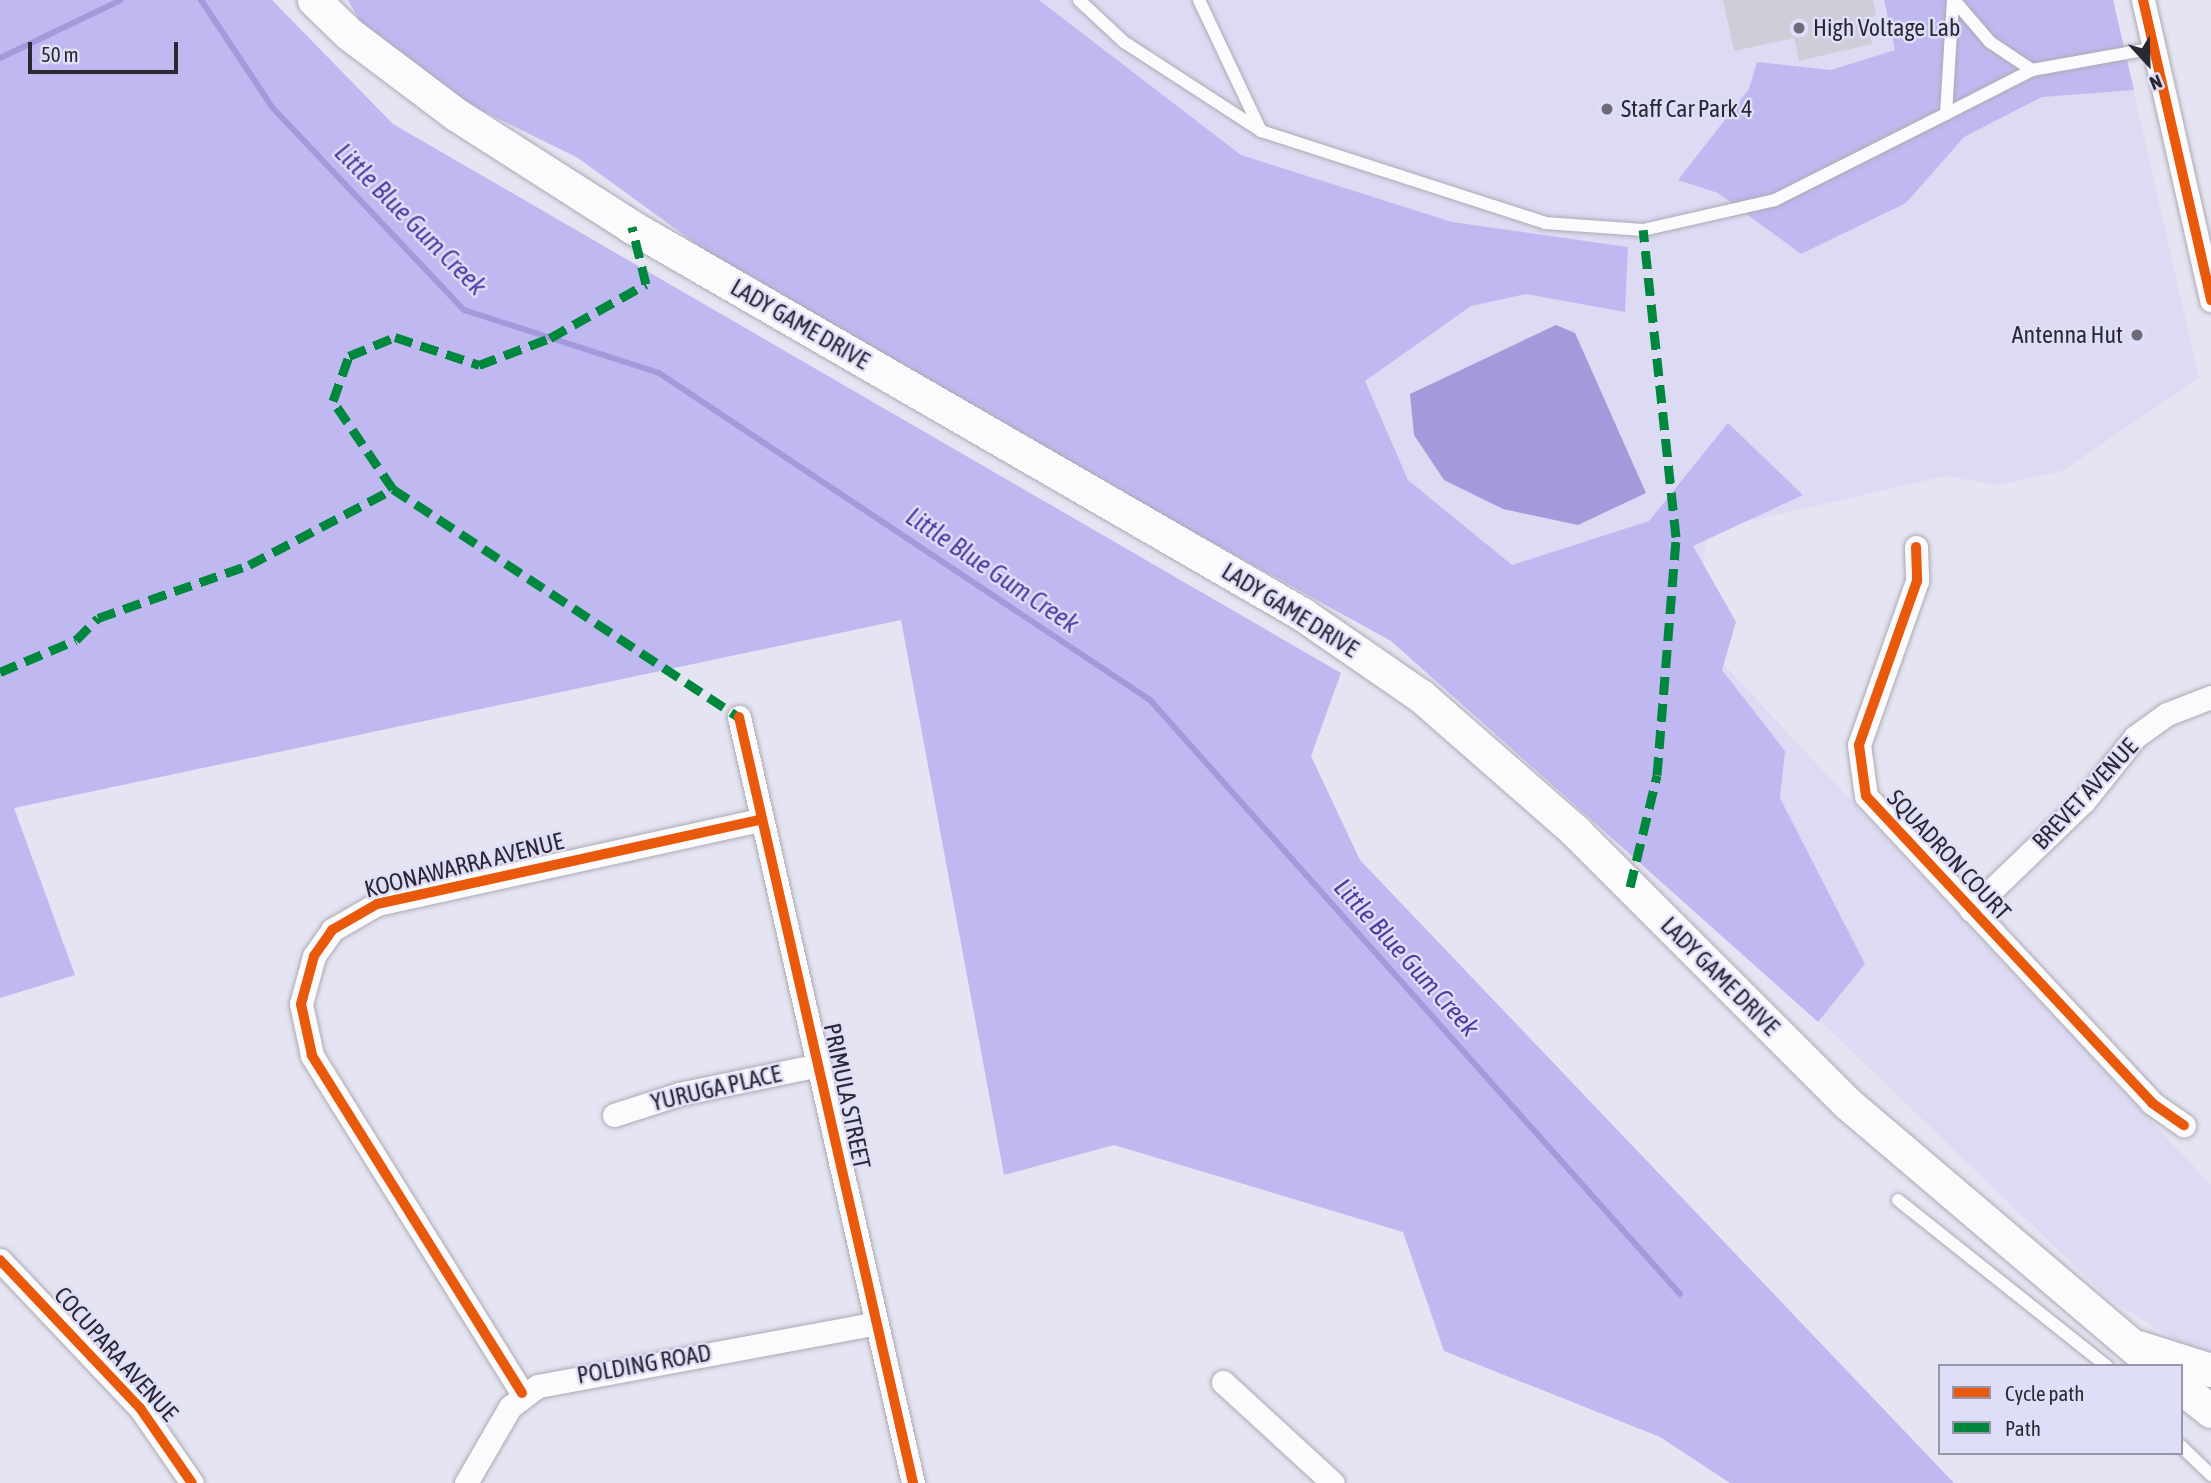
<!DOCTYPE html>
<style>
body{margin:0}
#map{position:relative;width:2211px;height:1483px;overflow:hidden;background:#e5e4f2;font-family:"Asap Condensed",sans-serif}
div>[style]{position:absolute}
.built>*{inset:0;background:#dddbf4}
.forest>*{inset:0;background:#c0b9f1}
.water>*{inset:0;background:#a39adc}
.stream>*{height:6px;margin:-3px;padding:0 3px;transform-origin:3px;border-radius:3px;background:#a39adc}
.building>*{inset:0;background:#cecdd8}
.roads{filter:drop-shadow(0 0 2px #abaab4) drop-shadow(0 0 2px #abaab4)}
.lane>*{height:12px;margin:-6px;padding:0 6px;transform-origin:6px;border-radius:6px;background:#fbfbfd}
.street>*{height:23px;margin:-11.5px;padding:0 11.5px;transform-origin:11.5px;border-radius:11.5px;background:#fbfbfd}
.secondary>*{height:33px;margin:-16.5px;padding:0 16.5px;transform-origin:16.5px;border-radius:16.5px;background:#fbfbfd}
.quiet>*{height:9px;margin-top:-4.5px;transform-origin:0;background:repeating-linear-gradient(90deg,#00873e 0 18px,transparent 0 27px)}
.cycleway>*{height:10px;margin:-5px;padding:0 5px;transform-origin:5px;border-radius:5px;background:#e8590c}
.dots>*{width:19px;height:19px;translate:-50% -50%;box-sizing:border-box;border:4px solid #dfdef8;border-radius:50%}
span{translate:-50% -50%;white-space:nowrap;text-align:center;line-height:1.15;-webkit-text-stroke:5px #dfdef8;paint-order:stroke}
.poi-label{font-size:24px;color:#2a2933}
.left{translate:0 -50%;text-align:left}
.right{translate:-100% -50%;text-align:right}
.street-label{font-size:24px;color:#2a2933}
.water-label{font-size:26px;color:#513aa1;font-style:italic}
.legend{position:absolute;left:1938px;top:1364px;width:245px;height:91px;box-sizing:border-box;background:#dfdef8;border:2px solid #9796a9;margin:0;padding:9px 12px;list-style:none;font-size:21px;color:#2a2933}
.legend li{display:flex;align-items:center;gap:14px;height:35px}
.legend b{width:35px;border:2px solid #9796a9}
.north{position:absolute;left:2113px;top:28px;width:70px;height:70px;-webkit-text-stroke:5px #dfdef8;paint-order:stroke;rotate:158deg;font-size:19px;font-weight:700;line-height:28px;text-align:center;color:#2a2933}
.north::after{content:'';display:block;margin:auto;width:24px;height:32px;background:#2a2933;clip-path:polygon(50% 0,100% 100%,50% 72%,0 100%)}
.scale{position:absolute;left:28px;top:42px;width:150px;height:32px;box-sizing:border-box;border:4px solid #2a2933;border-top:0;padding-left:9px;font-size:21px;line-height:24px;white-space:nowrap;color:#2a2933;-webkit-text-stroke:5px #dfdef8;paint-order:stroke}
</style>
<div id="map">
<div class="built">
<i style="clip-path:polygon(817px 0,2113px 0,2199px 378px,2062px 471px,1998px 485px,1945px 476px,1706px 531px,1698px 637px,2211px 1185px,2211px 1352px,2194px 1352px,2108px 1298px,1763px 966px)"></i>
</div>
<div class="forest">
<i style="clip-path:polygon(0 0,272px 0,393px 124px,1341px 673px,1311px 756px,1360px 860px,1954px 1483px,1730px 1483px,1660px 1437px,1444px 1351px,1403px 1232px,1114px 1145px,1004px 1175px,901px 620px,14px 808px,75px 975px,0 998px)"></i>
<i style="clip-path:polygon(348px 0,1039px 0,1241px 155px,1452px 222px,1628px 247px,1625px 312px,1526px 294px,1471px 306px,1365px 381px,1408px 480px,1512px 565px,1649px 521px,1728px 423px,1803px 495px,1693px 546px,1736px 622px,1722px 670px,1785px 751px,1780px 798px,1865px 964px,1818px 1022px,1391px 641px,776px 302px,578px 158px,383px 62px)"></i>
<i style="clip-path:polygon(1884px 0,2113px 0,2134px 90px,2042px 97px,1964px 137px,1906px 203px,1801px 254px,1718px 193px,1678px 180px,1749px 89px,1757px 62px,1831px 70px,1895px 50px)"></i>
</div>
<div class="water">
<i style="clip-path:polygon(1556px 325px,1575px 333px,1646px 493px,1578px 525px,1503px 509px,1444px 480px,1414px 435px,1410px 394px)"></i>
</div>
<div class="stream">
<i style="left:201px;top:0;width:128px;rotate:56.4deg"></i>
<i style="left:272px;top:107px;width:279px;rotate:46.6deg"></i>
<i style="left:464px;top:310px;width:205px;rotate:17.9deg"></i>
<i style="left:659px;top:373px;width:590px;rotate:33.66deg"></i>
<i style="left:1150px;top:700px;width:796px;rotate:48.26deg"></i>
<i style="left:0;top:58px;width:134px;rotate:-25.6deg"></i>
</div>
<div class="building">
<i style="clip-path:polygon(1723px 0,1873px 0,1876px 16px,1867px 18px,1872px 44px,1799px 61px,1794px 38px,1734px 51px)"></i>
</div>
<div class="roads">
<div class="lane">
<i style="left:1079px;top:0;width:62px;rotate:43deg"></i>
<i style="left:1124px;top:42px;width:163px;rotate:33deg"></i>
<i style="left:1261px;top:131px;width:299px;rotate:17.9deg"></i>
<i style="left:1545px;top:223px;width:98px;rotate:4.1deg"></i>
<i style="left:1643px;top:230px;width:135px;rotate:-12.8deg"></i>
<i style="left:1775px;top:200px;width:191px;rotate:-26.7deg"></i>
<i style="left:1946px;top:114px;width:114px;rotate:-86.5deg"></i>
<i style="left:1199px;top:0;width:145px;rotate:64.7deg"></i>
<i style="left:1954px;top:0;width:55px;rotate:49.4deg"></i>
<i style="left:1990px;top:42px;width:50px;rotate:33.7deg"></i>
<i style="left:2032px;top:70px;width:124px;rotate:-10.2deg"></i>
<i style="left:1946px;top:114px;width:97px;rotate:-27.1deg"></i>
<i style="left:1898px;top:1200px;width:267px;rotate:38.5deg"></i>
<i style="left:2181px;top:1446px;width:42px;rotate:44deg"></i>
</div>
<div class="street">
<i style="left:2143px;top:0;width:308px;rotate:77.2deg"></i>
<i style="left:1916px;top:547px;width:34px;rotate:88deg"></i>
<i style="left:1917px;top:581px;width:174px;rotate:109.5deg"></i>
<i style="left:1859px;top:745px;width:51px;rotate:82.2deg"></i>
<i style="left:1866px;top:796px;width:420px;rotate:47deg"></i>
<i style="left:2152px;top:1103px;width:39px;rotate:35deg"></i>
<i style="left:739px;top:717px;width:786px;rotate:77.2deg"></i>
<i style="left:1971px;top:910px;width:157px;rotate:-44deg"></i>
<i style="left:2084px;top:801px;width:82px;rotate:-51.4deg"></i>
<i style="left:2135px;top:737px;width:39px;rotate:-36deg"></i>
<i style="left:2167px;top:714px;width:47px;rotate:-21.1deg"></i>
<i style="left:614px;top:1115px;width:68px;rotate:-17.9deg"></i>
<i style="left:679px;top:1094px;width:143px;rotate:-11.7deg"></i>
<i style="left:0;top:1260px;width:204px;rotate:46.6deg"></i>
<i style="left:140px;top:1408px;width:91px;rotate:55.3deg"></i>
<i style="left:1223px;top:1382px;width:149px;rotate:42.6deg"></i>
<i style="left:522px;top:1393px;width:398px;rotate:-121.9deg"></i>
<i style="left:312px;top:1055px;width:52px;rotate:-102.2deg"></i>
<i style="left:301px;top:1004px;width:50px;rotate:-74.8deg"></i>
<i style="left:314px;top:956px;width:32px;rotate:-55deg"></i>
<i style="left:332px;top:930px;width:52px;rotate:-30deg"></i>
<i style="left:377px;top:904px;width:394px;rotate:-12.4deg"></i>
<i style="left:466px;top:1483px;width:88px;rotate:-59.9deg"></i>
<i style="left:510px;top:1407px;width:35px;rotate:-37deg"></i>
<i style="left:538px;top:1386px;width:341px;rotate:-10.5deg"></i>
</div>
<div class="secondary">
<i style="left:314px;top:0;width:47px;rotate:44.1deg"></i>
<i style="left:348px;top:33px;width:136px;rotate:37deg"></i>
<i style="left:457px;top:115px;width:208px;rotate:32.6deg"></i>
<i style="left:632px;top:227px;width:774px;rotate:30.01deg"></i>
<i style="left:1302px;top:614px;width:145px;rotate:34.6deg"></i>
<i style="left:1421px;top:696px;width:205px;rotate:41.2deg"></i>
<i style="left:1575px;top:831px;width:385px;rotate:45deg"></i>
<i style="left:1847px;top:1103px;width:406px;rotate:40.4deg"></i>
<i style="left:2138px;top:1347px;width:77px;rotate:17.5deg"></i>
<i style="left:2181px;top:1387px;width:38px;rotate:39deg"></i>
</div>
</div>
<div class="quiet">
<i style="left:393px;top:489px;width:414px;rotate:33.4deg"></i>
<i style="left:0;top:672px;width:82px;rotate:-22.8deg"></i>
<i style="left:76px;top:640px;width:31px;rotate:-45deg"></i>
<i style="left:98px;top:618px;width:160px;rotate:-19.3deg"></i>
<i style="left:249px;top:565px;width:163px;rotate:-27.8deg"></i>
<i style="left:393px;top:489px;width:107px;rotate:-124.3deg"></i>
<i style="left:333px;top:401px;width:48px;rotate:-70.4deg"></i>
<i style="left:349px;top:356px;width:50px;rotate:-22.4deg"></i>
<i style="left:395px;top:337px;width:89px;rotate:18.4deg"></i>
<i style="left:479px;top:365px;width:76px;rotate:-20.8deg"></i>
<i style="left:550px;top:338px;width:110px;rotate:-29.4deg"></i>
<i style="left:646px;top:284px;width:59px;rotate:-103.8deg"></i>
<i style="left:1630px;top:887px;width:115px;rotate:-76.4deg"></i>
<i style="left:1657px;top:775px;width:239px;rotate:-85.4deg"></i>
<i style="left:1676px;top:537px;width:309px;rotate:-96.1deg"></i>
</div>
<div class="cycleway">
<i style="left:2143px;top:0;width:308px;rotate:77.2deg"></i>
<i style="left:1916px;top:547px;width:34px;rotate:88deg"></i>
<i style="left:1917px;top:581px;width:174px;rotate:109.5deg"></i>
<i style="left:1859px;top:745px;width:51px;rotate:82.2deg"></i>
<i style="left:1866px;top:796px;width:420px;rotate:47deg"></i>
<i style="left:2152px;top:1103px;width:39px;rotate:35deg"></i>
<i style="left:739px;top:717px;width:786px;rotate:77.2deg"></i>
<i style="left:0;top:1260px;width:204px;rotate:46.6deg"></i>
<i style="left:140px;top:1408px;width:91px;rotate:55.3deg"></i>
<i style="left:522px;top:1393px;width:398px;rotate:-121.9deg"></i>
<i style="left:312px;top:1055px;width:52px;rotate:-102.2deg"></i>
<i style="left:301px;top:1004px;width:50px;rotate:-74.8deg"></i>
<i style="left:314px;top:956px;width:32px;rotate:-55deg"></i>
<i style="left:332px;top:930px;width:52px;rotate:-30deg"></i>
<i style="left:377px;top:904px;width:394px;rotate:-12.4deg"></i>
</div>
<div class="dots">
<i style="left:1799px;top:28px;background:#6b6a76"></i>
<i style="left:1607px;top:109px;background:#6b6a76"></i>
<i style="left:2137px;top:335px;background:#6b6a76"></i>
</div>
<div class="poi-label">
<span class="left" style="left:1813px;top:28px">High Voltage Lab</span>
<span class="left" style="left:1621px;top:109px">Staff Car Park 4</span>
<span class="right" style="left:2123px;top:335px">Antenna Hut</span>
</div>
<div class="street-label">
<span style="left:800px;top:324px;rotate:30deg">LADY GAME DRIVE</span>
<span style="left:1290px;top:610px;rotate:32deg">LADY GAME DRIVE</span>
<span style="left:2085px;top:794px;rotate:-47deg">BREVET AVENUE</span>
<span style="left:1949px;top:855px;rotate:47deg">SQUADRON COURT</span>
<span style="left:464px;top:865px;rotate:-14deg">KOONAWARRA AVENUE</span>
<span style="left:1720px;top:976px;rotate:45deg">LADY GAME DRIVE</span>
<span style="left:716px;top:1088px;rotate:-13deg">YURUGA PLACE</span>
<span style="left:847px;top:1096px;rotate:78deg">PRIMULA STREET</span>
<span style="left:116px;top:1354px;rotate:48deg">COCUPARA AVENUE</span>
<span style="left:644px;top:1364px;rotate:-10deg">POLDING ROAD</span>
</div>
<div class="water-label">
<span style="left:410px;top:220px;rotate:45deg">Little Blue Gum Creek</span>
<span style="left:992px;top:571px;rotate:34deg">Little Blue Gum Creek</span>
<span style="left:1406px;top:958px;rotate:48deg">Little Blue Gum Creek</span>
</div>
<ul class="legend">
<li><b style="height:9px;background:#e8590c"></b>Cycle path</li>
<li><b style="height:9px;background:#00873e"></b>Path</li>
</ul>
<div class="north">N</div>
<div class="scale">50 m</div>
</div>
